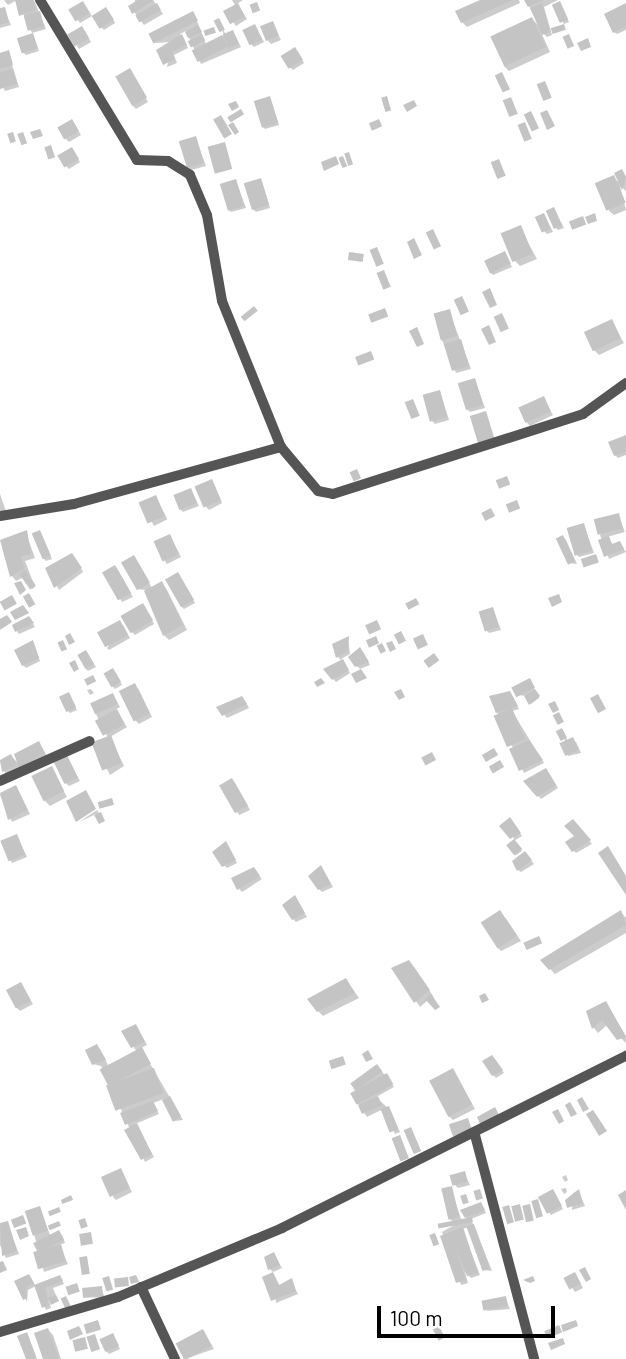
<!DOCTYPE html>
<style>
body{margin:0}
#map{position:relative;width:626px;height:1359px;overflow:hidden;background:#fff;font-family:Barlow,sans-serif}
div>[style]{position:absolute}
.shadow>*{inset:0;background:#0003;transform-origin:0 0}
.building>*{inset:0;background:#c4c4c4;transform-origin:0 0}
.minor>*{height:10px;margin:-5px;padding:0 5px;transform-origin:5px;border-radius:5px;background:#555}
span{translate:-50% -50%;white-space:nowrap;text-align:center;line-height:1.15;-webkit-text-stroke:6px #fff;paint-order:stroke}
.scale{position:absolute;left:377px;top:1306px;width:178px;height:32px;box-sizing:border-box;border:4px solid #000;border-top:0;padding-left:9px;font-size:21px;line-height:24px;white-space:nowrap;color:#000;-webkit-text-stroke:5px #fff;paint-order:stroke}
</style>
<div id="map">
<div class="shadow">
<i style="clip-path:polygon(4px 0,34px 0,46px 29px,32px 33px,17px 0,8px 5px)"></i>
<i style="clip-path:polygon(135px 0,153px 0,163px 14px,144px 25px,134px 12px)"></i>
<i style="clip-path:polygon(232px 0,243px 0,237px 4px,247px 19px,236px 26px,227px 13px,236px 7px)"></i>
<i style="clip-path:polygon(485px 0,519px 0,520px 3px,467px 27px,462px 22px)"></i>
<i style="clip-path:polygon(526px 0,558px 0,544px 7px,552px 35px,547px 37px,540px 30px,550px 52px,509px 71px,504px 66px,532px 19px,540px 27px)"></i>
<i style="clip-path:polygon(560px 3px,569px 22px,564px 24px,554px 6px)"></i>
<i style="clip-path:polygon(626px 5px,626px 30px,617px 34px,614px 32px)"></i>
<i style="clip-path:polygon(85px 6px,92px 16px,80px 23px,71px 10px)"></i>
<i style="clip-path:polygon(4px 9px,11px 25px,0 28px,0 10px)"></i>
<i style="clip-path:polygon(109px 12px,115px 23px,104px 30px,101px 27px)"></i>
<i style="clip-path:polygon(195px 16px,206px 44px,224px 35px,219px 22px,226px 35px,235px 35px,241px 47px,201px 64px,186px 31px,180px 34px,188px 48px,174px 55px,177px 63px,167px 67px,172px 42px,155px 43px)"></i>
<i style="clip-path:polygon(272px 23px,281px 40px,271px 44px,268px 41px)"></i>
<i style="clip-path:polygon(255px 26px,264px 42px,254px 47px,251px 44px)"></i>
<i style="clip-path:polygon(85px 31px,91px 42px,79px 49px,77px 46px)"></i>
<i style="clip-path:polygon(33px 35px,39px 51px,26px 55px,23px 52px)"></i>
<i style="clip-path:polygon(8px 52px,19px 87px,5px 91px,0 81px,0 54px)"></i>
<i style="clip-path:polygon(298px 52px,304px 63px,293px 70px,290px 67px)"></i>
<i style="clip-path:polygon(130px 70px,148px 102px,136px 109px,133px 106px)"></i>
<i style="clip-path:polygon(270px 98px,279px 125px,265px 129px,262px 126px)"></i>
<i style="clip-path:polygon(74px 124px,81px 135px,69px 142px,66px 139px)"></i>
<i style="clip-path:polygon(195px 138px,206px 166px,191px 170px,188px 167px)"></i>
<i style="clip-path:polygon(74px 152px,80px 162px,69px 169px,66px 166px)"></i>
<i style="clip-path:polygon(622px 171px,626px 177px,626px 191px,620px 186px,626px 210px,614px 215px,609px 211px,613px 177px,622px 185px)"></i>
<i style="clip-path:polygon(261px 180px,270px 208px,256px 212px,253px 209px)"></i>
<i style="clip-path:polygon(236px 181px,246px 208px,231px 212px,228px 209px)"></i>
<i style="clip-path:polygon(554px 209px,564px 228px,558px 230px,555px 227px)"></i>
<i style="clip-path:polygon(544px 215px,553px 232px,547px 234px,544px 231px)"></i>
<i style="clip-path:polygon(520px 228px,537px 259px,520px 266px,515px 261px)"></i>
<i style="clip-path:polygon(505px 253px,512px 267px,493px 275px,490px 272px)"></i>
<i style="clip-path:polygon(449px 311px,471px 369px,456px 373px,442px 340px)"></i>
<i style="clip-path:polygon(611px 321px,624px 343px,599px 355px,594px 350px)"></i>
<i style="clip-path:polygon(475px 380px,485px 408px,470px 412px,467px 409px)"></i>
<i style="clip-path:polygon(440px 392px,449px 420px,435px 424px,432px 421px)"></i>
<i style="clip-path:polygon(543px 398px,553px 415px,530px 426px,527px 423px)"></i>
<i style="clip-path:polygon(626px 437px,626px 455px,618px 458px,615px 455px)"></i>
<i style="clip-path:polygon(214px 484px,222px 503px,209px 510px,206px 507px)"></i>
<i style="clip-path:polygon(191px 490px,199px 506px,183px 512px,180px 509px)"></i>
<i style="clip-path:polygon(0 494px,6px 511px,0 513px)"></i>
<i style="left:156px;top:497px;width:25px;height:15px;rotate:63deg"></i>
<i style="clip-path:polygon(618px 515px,625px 532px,607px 537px,613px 545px,620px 543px,626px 552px,609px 559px,600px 535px)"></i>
<i style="clip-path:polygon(584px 525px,594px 553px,579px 557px,576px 554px)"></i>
<i style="clip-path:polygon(40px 532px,52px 559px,46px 561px,43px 558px)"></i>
<i style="clip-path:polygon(26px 533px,35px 558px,25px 561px,35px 587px,32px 589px,24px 577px,16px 581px,12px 576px,2px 541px)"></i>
<i style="clip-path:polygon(170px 536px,181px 557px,167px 564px,165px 561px)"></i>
<i style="clip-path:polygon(563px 537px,566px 540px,577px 564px,569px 563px,558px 539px)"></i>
<i style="clip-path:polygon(75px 558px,83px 572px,59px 590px,48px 569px)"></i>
<i style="clip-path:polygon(136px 560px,152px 588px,161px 583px,166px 588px,187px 630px,169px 640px,164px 635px,145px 590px,137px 589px)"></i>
<i style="clip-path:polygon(118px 570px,133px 597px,122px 602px,104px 573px)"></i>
<i style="clip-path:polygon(180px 577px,195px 603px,184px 609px,181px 606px)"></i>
<i style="clip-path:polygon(145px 608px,154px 624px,135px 635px,132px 632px)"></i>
<i style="clip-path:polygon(493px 609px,501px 630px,489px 633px,486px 630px)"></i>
<i style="clip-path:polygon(31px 621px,35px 627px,19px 634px,17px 631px)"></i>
<i style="clip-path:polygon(123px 625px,130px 638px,109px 650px,107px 648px)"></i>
<i style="clip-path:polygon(348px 638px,350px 654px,341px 659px,350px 673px,336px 682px,326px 670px,342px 661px,338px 657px)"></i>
<i style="clip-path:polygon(33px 642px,40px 661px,26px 668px,23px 665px)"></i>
<i style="clip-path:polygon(86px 652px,96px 667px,88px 671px,85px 668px)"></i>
<i style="clip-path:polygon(363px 652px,370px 665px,360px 669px,357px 666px)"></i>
<i style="clip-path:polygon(116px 673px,122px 685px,115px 689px,112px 686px)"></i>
<i style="clip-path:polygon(530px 680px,539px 698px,531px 704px,526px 696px,518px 695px)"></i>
<i style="clip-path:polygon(138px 688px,152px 717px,139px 724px,136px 721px)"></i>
<i style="clip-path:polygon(87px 690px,91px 689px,94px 693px,90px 695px)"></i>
<i style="clip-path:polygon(510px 693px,519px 709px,512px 711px,544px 763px,524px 773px,497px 712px)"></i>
<i style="clip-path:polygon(68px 694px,77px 710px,70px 713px,67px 710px)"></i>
<i style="clip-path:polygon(113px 695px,120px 707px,115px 710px,127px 727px,110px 737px,124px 766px,110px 775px,94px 744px,108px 738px,96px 714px)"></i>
<i style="clip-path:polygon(245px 701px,249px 708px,227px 718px,219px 708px)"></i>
<i style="clip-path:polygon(563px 731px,568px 742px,576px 742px,581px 753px,568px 756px)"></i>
<i style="clip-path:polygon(39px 743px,47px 756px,6px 774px,4px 771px,0 762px,11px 756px,20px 765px)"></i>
<i style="clip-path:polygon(67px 758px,80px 781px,69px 786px,66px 783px)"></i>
<i style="clip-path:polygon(51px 768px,67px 797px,50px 806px,45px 801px)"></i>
<i style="clip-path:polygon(549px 773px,558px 788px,541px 799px,526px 781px)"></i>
<i style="clip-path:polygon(235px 783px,250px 810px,239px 815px,222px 786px)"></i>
<i style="clip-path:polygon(15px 787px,30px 814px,12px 822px,0 795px)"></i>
<i style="clip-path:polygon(97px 810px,104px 822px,96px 814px,79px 822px)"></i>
<i style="clip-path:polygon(512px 822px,522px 836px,514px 841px,522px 851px,516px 855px,509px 845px,514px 841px)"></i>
<i style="clip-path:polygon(576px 824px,592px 844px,576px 853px,573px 850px)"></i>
<i style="clip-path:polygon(17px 836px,27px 857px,12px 863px,1px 843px)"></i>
<i style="clip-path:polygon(228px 847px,237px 863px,227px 868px,224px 865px)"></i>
<i style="clip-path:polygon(525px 853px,534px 864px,521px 872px,518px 870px)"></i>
<i style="clip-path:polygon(321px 867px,333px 887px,322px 892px,319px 889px)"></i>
<i style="clip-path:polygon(256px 872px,262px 879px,242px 892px,239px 889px)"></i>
<i style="clip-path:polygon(295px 897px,307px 917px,296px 922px,293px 919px)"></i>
<i style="clip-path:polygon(621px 912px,626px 918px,626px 933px,555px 974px,543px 961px)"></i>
<i style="clip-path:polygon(505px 917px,521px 941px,501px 951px,496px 946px)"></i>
<i style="clip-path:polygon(414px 967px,433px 996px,437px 1010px,428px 1000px,420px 1007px,394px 969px)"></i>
<i style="clip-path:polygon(346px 980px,359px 998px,323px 1016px,318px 1011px)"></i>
<i style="clip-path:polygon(21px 984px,33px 1004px,20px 1011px,17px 1008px)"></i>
<i style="clip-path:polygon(606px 1003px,626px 1036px,626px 1043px,607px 1025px,598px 1033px,594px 1028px,588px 1012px)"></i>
<i style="clip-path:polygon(138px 1029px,147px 1045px,141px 1048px,183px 1120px,175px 1121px,164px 1099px,153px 1103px,159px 1114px,135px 1124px,154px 1157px,145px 1162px,101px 1066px,93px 1064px,100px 1049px,108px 1065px,137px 1052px,124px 1032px)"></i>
<i style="clip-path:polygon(495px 1060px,504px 1073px,496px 1078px,493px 1075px)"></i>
<i style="clip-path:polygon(380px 1069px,394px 1087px,376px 1097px,391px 1111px,400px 1132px,395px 1134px,383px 1109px,367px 1117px,357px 1102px,354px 1087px)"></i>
<i style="clip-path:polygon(453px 1070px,475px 1109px,453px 1120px,448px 1115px)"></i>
<i style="clip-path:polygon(120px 1170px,132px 1192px,116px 1200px,113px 1197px)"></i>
<i style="clip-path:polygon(464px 1173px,470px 1185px,458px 1188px,455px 1185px)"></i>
<i style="clip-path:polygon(566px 1175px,568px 1180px,565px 1182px,562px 1177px)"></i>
<i style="clip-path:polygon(451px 1188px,462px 1222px,481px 1204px,486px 1213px,471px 1219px,492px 1271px,484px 1270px,469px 1227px,462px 1229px,480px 1275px,471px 1278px,465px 1272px,468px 1283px,461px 1285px,442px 1232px,456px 1224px,450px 1219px)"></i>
<i style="clip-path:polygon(566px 1188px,567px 1192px,564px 1194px,561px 1189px)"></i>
<i style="clip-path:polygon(553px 1191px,563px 1209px,551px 1215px,549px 1212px)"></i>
<i style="clip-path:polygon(578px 1191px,585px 1206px,572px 1210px,573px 1193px)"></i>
<i style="clip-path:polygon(40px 1208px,50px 1235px,62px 1235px,65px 1243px,59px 1245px,68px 1264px,44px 1272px,34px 1234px)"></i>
<i style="clip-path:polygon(7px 1223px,19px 1254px,6px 1258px,0 1245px,0 1225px)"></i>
<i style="clip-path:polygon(274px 1254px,282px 1268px,273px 1272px,270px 1269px)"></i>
<i style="clip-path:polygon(273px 1274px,280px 1286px,291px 1281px,298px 1294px,276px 1303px)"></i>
<i style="clip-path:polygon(29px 1276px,36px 1286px,28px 1290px,27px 1302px,16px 1282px)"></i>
<i style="clip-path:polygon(577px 1277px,583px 1288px,575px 1292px,566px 1279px)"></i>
<i style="clip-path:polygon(62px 1280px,64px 1284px,53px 1288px,57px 1298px,49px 1300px,51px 1308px,46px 1310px,36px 1286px)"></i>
<i style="clip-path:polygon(101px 1288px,105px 1298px,85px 1297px)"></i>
<i style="clip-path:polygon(505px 1298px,510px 1309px,486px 1311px)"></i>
<i style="clip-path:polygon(48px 1330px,53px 1335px,61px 1359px,45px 1359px)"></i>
<i style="clip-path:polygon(203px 1331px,214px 1349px,185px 1359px,183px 1357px)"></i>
<i style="clip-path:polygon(113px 1335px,120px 1349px,109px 1354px,106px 1351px)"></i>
</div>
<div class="building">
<i style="clip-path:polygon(15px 0,33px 0,36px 10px,19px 16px)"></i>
<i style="clip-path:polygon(138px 0,154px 0,132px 14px,128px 6px)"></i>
<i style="clip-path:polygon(480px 0,513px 0,461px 23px,455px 11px)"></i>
<i style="clip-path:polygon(524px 0,543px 0,528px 7px)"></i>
<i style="left:83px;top:1px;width:14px;height:17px;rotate:60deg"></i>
<i style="left:560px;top:1px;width:20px;height:9px;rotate:66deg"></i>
<i style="left:257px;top:2px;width:9px;height:8px;rotate:69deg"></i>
<i style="left:157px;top:3px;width:8px;height:25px;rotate:60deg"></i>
<i style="left:238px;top:3px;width:15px;height:17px;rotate:62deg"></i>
<i style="clip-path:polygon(542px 3px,550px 32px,542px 35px,530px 8px)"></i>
<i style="clip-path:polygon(626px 3px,626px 26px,613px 33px,604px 14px)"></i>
<i style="clip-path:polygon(5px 7px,9px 22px,0 25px,0 8px)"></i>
<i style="left:106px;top:7px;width:15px;height:17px;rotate:58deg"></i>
<i style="left:40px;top:11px;width:16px;height:17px;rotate:75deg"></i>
<i style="left:193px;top:11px;width:11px;height:50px;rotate:63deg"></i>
<i style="left:532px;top:17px;width:33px;height:46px;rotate:65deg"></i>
<i style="left:219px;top:18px;width:13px;height:6px;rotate:63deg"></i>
<i style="left:273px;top:21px;width:16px;height:14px;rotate:68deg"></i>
<i style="left:255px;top:24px;width:17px;height:14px;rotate:65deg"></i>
<i style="left:564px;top:24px;width:6px;height:14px;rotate:72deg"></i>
<i style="clip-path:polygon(198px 25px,202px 32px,188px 38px,185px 32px)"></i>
<i style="left:82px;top:26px;width:14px;height:17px;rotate:60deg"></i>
<i style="left:214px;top:27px;width:6px;height:11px;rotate:72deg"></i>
<i style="left:233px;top:30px;width:15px;height:11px;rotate:67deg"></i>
<i style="left:33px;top:33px;width:16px;height:17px;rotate:72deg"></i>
<i style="clip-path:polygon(182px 34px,187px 45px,172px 52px,175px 59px,163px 65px,156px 50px)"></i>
<i style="left:202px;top:34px;width:7px;height:16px;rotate:63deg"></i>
<i style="left:569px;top:34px;width:13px;height:7px;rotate:67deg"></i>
<i style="left:222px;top:35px;width:13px;height:34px;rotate:63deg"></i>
<i style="clip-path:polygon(588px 38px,591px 47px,581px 51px,577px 43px)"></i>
<i style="left:295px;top:47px;width:15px;height:17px;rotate:58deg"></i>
<i style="clip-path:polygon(9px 50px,13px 65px,0 69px,0 53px)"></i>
<i style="left:130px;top:68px;width:34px;height:17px;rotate:60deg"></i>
<i style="clip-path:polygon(13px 69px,17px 84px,0 89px,0 72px)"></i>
<i style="left:502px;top:72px;width:19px;height:8px;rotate:65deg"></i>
<i style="left:545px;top:81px;width:18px;height:9px;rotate:68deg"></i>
<i style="left:270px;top:96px;width:28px;height:17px;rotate:73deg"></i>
<i style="left:387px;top:96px;width:15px;height:6px;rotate:74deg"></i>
<i style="left:511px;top:97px;width:18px;height:9px;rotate:68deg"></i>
<i style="clip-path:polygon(414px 100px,417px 106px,407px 112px,403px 105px)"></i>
<i style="clip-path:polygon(236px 101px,239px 107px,232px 111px,228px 104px)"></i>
<i style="left:241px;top:109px;width:6px;height:16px;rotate:59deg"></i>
<i style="clip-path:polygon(547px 110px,555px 126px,547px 130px,540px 113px)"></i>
<i style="left:531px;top:111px;width:19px;height:8px;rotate:65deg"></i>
<i style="left:221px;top:115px;width:22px;height:9px;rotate:60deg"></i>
<i style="left:72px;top:119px;width:14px;height:17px;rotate:60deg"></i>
<i style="left:379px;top:119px;width:8px;height:11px;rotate:67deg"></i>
<i style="clip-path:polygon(233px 122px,239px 132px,235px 135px,228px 125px)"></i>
<i style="left:525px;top:122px;width:18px;height:8px;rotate:68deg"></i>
<i style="clip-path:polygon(40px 129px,43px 136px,33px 139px,30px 132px)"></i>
<i style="left:13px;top:132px;width:10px;height:6px;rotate:73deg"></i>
<i style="left:23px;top:132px;width:12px;height:6px;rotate:70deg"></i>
<i style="left:196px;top:136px;width:28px;height:18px;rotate:73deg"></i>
<i style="left:225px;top:142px;width:28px;height:18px;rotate:75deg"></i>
<i style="left:51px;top:145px;width:13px;height:7px;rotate:72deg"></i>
<i style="left:72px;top:147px;width:14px;height:17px;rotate:60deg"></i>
<i style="left:349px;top:152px;width:13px;height:5px;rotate:72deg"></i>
<i style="clip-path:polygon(336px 156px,339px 164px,324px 171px,321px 162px)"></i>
<i style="left:343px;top:156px;width:11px;height:5px;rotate:68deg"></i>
<i style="left:499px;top:159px;width:18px;height:9px;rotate:68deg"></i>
<i style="clip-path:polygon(622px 169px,626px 177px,622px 190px,614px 173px)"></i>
<i style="left:614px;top:175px;width:30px;height:21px;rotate:67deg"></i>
<i style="left:261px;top:178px;width:28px;height:18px;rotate:73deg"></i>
<i style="left:236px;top:179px;width:28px;height:17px;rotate:73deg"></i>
<i style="left:554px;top:207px;width:20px;height:9px;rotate:66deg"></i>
<i style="left:544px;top:213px;width:17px;height:10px;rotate:66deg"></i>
<i style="clip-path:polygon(595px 213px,597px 221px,588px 224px,585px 217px)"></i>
<i style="left:583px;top:216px;width:9px;height:15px;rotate:69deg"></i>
<i style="left:521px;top:225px;width:31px;height:22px;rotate:68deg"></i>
<i style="left:433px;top:229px;width:19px;height:8px;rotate:65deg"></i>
<i style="clip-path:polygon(414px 238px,422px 255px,414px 259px,407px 242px)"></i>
<i style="left:377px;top:247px;width:18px;height:8px;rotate:68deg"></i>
<i style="left:505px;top:251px;width:14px;height:23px;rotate:65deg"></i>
<i style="left:349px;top:252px;width:15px;height:8px;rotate:8deg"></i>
<i style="left:384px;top:270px;width:18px;height:8px;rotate:68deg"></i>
<i style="clip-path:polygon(490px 288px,497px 305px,490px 308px,482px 292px)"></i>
<i style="left:462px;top:296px;width:17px;height:9px;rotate:66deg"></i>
<i style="left:254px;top:306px;width:6px;height:17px;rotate:51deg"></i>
<i style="left:385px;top:308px;width:9px;height:18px;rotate:69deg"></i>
<i style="left:450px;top:309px;width:28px;height:17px;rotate:75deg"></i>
<i style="left:502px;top:313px;width:17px;height:9px;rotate:66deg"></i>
<i style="left:612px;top:319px;width:21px;height:31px;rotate:65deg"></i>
<i style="clip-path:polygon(489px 325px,496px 342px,489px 345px,481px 329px)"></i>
<i style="clip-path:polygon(417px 327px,424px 344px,417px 347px,409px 331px)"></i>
<i style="left:461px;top:339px;width:28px;height:18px;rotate:73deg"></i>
<i style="left:371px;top:351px;width:9px;height:17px;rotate:69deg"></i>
<i style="left:475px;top:378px;width:28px;height:18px;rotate:73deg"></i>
<i style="left:440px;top:390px;width:28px;height:18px;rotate:75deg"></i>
<i style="left:544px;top:396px;width:17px;height:28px;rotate:66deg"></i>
<i style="left:413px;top:399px;width:18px;height:9px;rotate:68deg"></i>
<i style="left:486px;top:411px;width:28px;height:17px;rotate:73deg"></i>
<i style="clip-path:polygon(626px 435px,626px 452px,614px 456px,608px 442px)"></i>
<i style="left:357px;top:469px;width:10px;height:8px;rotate:66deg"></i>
<i style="left:507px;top:476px;width:9px;height:12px;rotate:69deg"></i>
<i style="left:212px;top:479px;width:23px;height:19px;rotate:67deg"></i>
<i style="left:191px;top:488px;width:16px;height:19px;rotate:68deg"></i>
<i style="left:156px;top:495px;width:23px;height:19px;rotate:67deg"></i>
<i style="left:517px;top:500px;width:9px;height:12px;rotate:69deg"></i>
<i style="left:491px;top:508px;width:9px;height:11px;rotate:63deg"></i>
<i style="left:619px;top:513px;width:16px;height:26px;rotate:76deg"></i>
<i style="left:584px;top:523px;width:29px;height:18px;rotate:74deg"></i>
<i style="clip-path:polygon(27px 530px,31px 554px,21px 556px,24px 569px,10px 577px,0 540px)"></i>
<i style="left:40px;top:530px;width:28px;height:9px;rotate:67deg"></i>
<i style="left:170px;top:534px;width:22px;height:18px;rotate:66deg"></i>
<i style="left:563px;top:535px;width:29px;height:8px;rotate:65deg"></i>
<i style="clip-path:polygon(609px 536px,612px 544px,620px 541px,624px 549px,604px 557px,598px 540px)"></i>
<i style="clip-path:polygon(72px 553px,82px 568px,54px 588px,45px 568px)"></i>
<i style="left:596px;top:554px;width:9px;height:16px;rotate:72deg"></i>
<i style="left:134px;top:555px;width:32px;height:15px;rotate:60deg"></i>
<i style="left:115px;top:565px;width:32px;height:15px;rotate:60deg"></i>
<i style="left:25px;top:570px;width:19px;height:7px;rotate:55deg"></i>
<i style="left:178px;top:572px;width:32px;height:15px;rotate:60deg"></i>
<i style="clip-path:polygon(21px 581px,26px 590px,20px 595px,14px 583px)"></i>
<i style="clip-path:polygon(162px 581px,183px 625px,163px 636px,144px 591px)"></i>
<i style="left:29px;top:593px;width:13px;height:7px;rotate:61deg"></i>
<i style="clip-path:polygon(559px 594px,562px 602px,552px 607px,548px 598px)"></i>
<i style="left:12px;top:595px;width:10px;height:14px;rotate:61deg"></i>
<i style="left:416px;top:598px;width:7px;height:12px;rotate:63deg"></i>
<i style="left:143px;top:603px;width:20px;height:26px;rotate:60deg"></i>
<i style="clip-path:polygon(23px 605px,29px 613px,15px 620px,10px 612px)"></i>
<i style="left:493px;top:607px;width:21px;height:15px;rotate:73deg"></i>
<i style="clip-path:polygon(7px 615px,12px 622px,0 630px,0 619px)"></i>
<i style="clip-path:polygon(29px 616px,34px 623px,15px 632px,12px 625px)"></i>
<i style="left:120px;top:620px;width:17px;height:26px;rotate:62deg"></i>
<i style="left:377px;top:620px;width:10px;height:13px;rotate:66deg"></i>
<i style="left:401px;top:631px;width:11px;height:8px;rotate:63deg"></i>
<i style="clip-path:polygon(70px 633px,75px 642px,69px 645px,65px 636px)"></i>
<i style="left:423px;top:634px;width:12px;height:11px;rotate:66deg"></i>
<i style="clip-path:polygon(349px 636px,348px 651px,336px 658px,332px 644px)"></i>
<i style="left:376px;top:636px;width:8px;height:11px;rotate:67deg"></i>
<i style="clip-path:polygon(33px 640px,39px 658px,22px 666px,14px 650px)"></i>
<i style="left:63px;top:640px;width:10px;height:6px;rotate:66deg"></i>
<i style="clip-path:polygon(392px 641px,396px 649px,390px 652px,386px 643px)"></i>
<i style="left:382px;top:643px;width:9px;height:6px;rotate:63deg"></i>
<i style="clip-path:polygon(360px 647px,369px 662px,355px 667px,348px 657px)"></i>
<i style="left:86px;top:650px;width:16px;height:10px;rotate:60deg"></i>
<i style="left:434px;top:653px;width:9px;height:13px;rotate:54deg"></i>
<i style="clip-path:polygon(343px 659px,349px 670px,332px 680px,323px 669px)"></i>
<i style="clip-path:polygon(75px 660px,79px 669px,74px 672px,69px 663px)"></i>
<i style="left:113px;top:668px;width:16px;height:11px;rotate:60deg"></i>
<i style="clip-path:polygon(361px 669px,367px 678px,356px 683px,351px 674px)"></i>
<i style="left:93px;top:675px;width:7px;height:10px;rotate:63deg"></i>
<i style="clip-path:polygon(321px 678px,325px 683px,317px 687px,314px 682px)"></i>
<i style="left:530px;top:678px;width:11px;height:21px;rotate:63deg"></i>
<i style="left:135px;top:683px;width:34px;height:18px;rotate:64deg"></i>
<i style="clip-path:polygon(401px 689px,405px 697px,399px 700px,394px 692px)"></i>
<i style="clip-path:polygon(535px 689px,540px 696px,529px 705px,524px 696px)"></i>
<i style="clip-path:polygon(510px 691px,518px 706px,496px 713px,489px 696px)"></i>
<i style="left:69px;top:692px;width:17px;height:11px;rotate:65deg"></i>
<i style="left:113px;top:693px;width:12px;height:25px;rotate:66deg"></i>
<i style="left:598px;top:694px;width:17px;height:9px;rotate:62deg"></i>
<i style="clip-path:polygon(242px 696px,247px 704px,222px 716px,216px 707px)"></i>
<i style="clip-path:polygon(555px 701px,559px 710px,553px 713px,548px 704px)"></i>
<i style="left:512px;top:708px;width:34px;height:20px;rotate:67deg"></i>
<i style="left:117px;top:709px;width:17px;height:25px;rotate:62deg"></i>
<i style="left:559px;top:712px;width:11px;height:7px;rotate:63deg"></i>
<i style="left:562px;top:728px;width:11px;height:7px;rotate:63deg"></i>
<i style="left:111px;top:735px;width:30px;height:21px;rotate:69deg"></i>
<i style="left:573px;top:737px;width:14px;height:15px;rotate:65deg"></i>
<i style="clip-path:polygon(529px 740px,543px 760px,519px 771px,509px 749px)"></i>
<i style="clip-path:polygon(39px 741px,45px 753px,19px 768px,14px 754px)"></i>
<i style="left:494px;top:748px;width:8px;height:14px;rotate:60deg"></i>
<i style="left:432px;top:752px;width:9px;height:12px;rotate:63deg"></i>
<i style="clip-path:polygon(11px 754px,17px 765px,2px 772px,0 760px)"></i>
<i style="left:67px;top:755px;width:25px;height:15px;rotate:64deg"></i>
<i style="left:500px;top:760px;width:8px;height:13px;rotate:60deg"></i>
<i style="left:52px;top:766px;width:28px;height:23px;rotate:64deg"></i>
<i style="clip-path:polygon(546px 768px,556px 785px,537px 797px,523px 781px)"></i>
<i style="left:232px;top:778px;width:32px;height:15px;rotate:60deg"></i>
<i style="clip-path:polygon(16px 785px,28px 810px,8px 820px,0 793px)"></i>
<i style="clip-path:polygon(86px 790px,96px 809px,76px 822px,66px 801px)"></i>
<i style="left:112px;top:798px;width:7px;height:15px;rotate:74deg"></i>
<i style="clip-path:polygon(101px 812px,105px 821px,99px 824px,94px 815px)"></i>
<i style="clip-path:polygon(510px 817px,521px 833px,510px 839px,499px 826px)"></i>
<i style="clip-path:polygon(573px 819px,591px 840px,572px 852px,565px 842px,574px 836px,564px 826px)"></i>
<i style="left:17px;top:834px;width:22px;height:18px;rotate:68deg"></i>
<i style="left:514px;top:839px;width:13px;height:10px;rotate:51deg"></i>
<i style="clip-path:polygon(226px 841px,236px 860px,222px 867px,212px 852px)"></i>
<i style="clip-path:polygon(608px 846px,626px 876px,626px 895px,598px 853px)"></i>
<i style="clip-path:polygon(525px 851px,532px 860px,517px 871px,512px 861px)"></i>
<i style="clip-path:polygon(321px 865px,331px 884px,318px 890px,308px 876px)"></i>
<i style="clip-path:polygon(254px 867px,260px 876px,237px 890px,231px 878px)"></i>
<i style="clip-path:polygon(295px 895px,305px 913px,292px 920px,282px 905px)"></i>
<i style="left:500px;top:910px;width:31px;height:23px;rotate:57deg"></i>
<i style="clip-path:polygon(621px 910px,626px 925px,549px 970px,540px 960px)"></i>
<i style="left:539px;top:936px;width:8px;height:17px;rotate:67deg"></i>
<i style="clip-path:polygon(409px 960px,430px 990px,414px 1003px,391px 968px)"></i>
<i style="clip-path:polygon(346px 978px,355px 993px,317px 1012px,307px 999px)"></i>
<i style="left:21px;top:982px;width:21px;height:17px;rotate:62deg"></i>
<i style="clip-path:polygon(485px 993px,489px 1000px,482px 1003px,479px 996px)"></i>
<i style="clip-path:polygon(431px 994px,440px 1007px,435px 1010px,425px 999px)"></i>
<i style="clip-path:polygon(606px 1001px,626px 1037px,617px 1040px,602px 1020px,592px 1029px,586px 1011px)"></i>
<i style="clip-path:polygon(136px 1024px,145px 1042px,131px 1048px,121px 1031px)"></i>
<i style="clip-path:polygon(97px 1044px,106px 1060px,92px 1065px,85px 1050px)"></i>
<i style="left:142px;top:1047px;width:19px;height:48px;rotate:62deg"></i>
<i style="clip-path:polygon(368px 1050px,373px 1059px,366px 1062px,362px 1054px)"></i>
<i style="clip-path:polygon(492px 1055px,503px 1070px,492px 1076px,482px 1061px)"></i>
<i style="left:343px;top:1056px;width:9px;height:15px;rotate:72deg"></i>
<i style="left:377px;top:1064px;width:9px;height:33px;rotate:54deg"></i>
<i style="left:154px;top:1068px;width:27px;height:51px;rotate:70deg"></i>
<i style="left:453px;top:1068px;width:41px;height:27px;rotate:62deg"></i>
<i style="left:387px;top:1073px;width:13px;height:42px;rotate:61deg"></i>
<i style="clip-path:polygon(170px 1096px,181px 1116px,173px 1122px,162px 1100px)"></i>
<i style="left:378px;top:1096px;width:10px;height:22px;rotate:66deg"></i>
<i style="clip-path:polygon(582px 1097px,589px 1109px,583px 1112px,577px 1100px)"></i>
<i style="clip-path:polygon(153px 1101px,158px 1111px,125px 1125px,120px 1113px)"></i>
<i style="clip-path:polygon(570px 1102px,577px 1114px,571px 1117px,565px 1105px)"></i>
<i style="left:389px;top:1106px;width:25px;height:9px;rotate:69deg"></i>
<i style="clip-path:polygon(495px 1107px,500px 1117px,481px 1126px,477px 1117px)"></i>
<i style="clip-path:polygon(558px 1109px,564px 1121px,559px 1124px,552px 1112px)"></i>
<i style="clip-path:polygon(593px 1110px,607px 1131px,599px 1136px,586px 1114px)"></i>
<i style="left:468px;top:1118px;width:13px;height:20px;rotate:72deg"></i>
<i style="clip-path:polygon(137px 1123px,152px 1154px,141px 1160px,124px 1130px)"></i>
<i style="left:411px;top:1127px;width:26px;height:8px;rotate:67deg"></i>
<i style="left:400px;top:1135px;width:25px;height:9px;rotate:69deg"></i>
<i style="left:121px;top:1168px;width:22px;height:22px;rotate:66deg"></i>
<i style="left:465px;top:1171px;width:11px;height:16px;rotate:75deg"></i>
<i style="left:452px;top:1186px;width:32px;height:11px;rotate:77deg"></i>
<i style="left:480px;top:1189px;width:10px;height:7px;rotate:73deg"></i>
<i style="left:553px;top:1189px;width:19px;height:17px;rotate:62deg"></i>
<i style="clip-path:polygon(579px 1189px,583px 1203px,567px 1208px,565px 1200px)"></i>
<i style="clip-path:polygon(626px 1190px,626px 1210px,618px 1195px)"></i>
<i style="left:466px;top:1194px;width:9px;height:6px;rotate:72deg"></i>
<i style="clip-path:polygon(71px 1195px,73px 1200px,62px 1204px,61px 1200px)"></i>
<i style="left:538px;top:1199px;width:18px;height:7px;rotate:74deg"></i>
<i style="clip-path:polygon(481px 1202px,485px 1210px,465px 1218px,460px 1210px)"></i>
<i style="left:520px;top:1204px;width:16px;height:9px;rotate:76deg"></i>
<i style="left:530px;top:1204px;width:17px;height:8px;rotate:77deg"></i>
<i style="left:509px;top:1205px;width:18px;height:7px;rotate:74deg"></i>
<i style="left:40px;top:1206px;width:26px;height:16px;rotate:72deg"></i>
<i style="left:59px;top:1207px;width:5px;height:12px;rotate:68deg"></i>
<i style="left:23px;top:1215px;width:9px;height:13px;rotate:69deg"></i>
<i style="left:472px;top:1217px;width:5px;height:35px;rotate:79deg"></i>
<i style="left:85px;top:1218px;width:9px;height:7px;rotate:72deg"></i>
<i style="clip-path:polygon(8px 1221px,17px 1251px,2px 1256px,0 1223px)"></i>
<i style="left:59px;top:1221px;width:5px;height:12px;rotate:68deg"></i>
<i style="left:474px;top:1224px;width:47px;height:8px;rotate:70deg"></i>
<i style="clip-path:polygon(26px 1227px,29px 1236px,20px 1240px,16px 1230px)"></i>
<i style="clip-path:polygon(463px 1227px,478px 1273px,467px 1276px,455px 1246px,466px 1280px,456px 1283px,440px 1236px)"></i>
<i style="left:59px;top:1230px;width:11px;height:29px;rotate:63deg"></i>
<i style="left:91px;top:1232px;width:12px;height:12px;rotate:81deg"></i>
<i style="left:435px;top:1233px;width:12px;height:6px;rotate:70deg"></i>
<i style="left:61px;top:1244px;width:18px;height:29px;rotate:74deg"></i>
<i style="clip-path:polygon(274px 1252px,280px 1265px,268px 1270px,264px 1257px)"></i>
<i style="left:87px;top:1256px;width:18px;height:8px;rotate:81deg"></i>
<i style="clip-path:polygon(3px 1261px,7px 1270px,0 1273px,0 1262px)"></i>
<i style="clip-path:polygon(585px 1267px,591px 1279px,586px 1282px,579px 1270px)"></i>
<i style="clip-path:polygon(273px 1272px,279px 1285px,292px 1278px,296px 1291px,271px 1301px,262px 1277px)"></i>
<i style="left:575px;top:1272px;width:13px;height:13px;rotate:63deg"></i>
<i style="clip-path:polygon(29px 1274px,34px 1283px,26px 1287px,27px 1298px,23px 1300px,14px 1281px)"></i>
<i style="clip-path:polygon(60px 1275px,63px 1281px,45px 1288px,49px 1305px,42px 1308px,34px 1285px)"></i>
<i style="clip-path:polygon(136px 1275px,139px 1282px,131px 1284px,129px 1277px)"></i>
<i style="left:109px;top:1276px;width:14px;height:7px;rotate:73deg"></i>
<i style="clip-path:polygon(533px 1276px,535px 1281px,530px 1283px,523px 1280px)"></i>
<i style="left:128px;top:1277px;width:9px;height:14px;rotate:84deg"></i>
<i style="left:77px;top:1283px;width:9px;height:12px;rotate:72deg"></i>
<i style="left:102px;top:1286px;width:10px;height:20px;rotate:84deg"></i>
<i style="clip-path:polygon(56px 1295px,59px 1301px,51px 1305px,48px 1298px)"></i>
<i style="left:66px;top:1296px;width:14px;height:6px;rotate:65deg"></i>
<i style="left:506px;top:1296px;width:10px;height:25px;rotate:79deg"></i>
<i style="left:98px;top:1320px;width:10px;height:15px;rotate:73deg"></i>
<i style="clip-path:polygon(576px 1320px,578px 1326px,563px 1332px,561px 1325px)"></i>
<i style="left:559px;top:1325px;width:8px;height:16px;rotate:67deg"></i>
<i style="clip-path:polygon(79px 1326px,83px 1334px,70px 1340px,67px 1331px)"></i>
<i style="left:439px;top:1326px;width:13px;height:7px;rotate:63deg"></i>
<i style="clip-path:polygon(48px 1328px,59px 1359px,43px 1359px,34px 1333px)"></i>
<i style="left:203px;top:1329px;width:19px;height:31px;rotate:62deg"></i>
<i style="clip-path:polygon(27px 1332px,37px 1359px,26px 1359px,17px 1336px)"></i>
<i style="left:113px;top:1333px;width:14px;height:15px;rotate:65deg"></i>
<i style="left:95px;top:1334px;width:16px;height:9px;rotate:72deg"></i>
<i style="left:85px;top:1337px;width:12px;height:13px;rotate:76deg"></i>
<i style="clip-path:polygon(563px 1338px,565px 1344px,551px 1350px,548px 1343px)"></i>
</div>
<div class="minor">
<i style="left:40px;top:0;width:187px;rotate:58.8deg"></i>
<i style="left:137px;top:160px;width:31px;rotate:2deg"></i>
<i style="left:168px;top:161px;width:26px;rotate:32deg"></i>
<i style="left:190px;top:175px;width:43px;rotate:67deg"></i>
<i style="left:207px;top:215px;width:87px;rotate:80.1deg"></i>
<i style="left:222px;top:301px;width:157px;rotate:68deg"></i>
<i style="left:0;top:516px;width:75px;rotate:-9.2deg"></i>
<i style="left:74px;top:504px;width:215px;rotate:-15.4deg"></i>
<i style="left:281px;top:447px;width:57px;rotate:49.9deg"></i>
<i style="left:318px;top:491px;width:15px;rotate:11deg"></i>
<i style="left:333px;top:494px;width:262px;rotate:-17.7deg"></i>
<i style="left:583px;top:414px;width:53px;rotate:-35.8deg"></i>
<i style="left:0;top:781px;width:98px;rotate:-24deg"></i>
<i style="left:475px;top:1135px;width:232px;rotate:75.2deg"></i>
<i style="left:141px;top:1287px;width:80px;rotate:64.7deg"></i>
<i style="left:0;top:1332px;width:123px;rotate:-16.5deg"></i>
<i style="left:118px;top:1297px;width:178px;rotate:-22.8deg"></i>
<i style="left:282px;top:1228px;width:385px;rotate:-26.6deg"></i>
</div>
<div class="scale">100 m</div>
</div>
